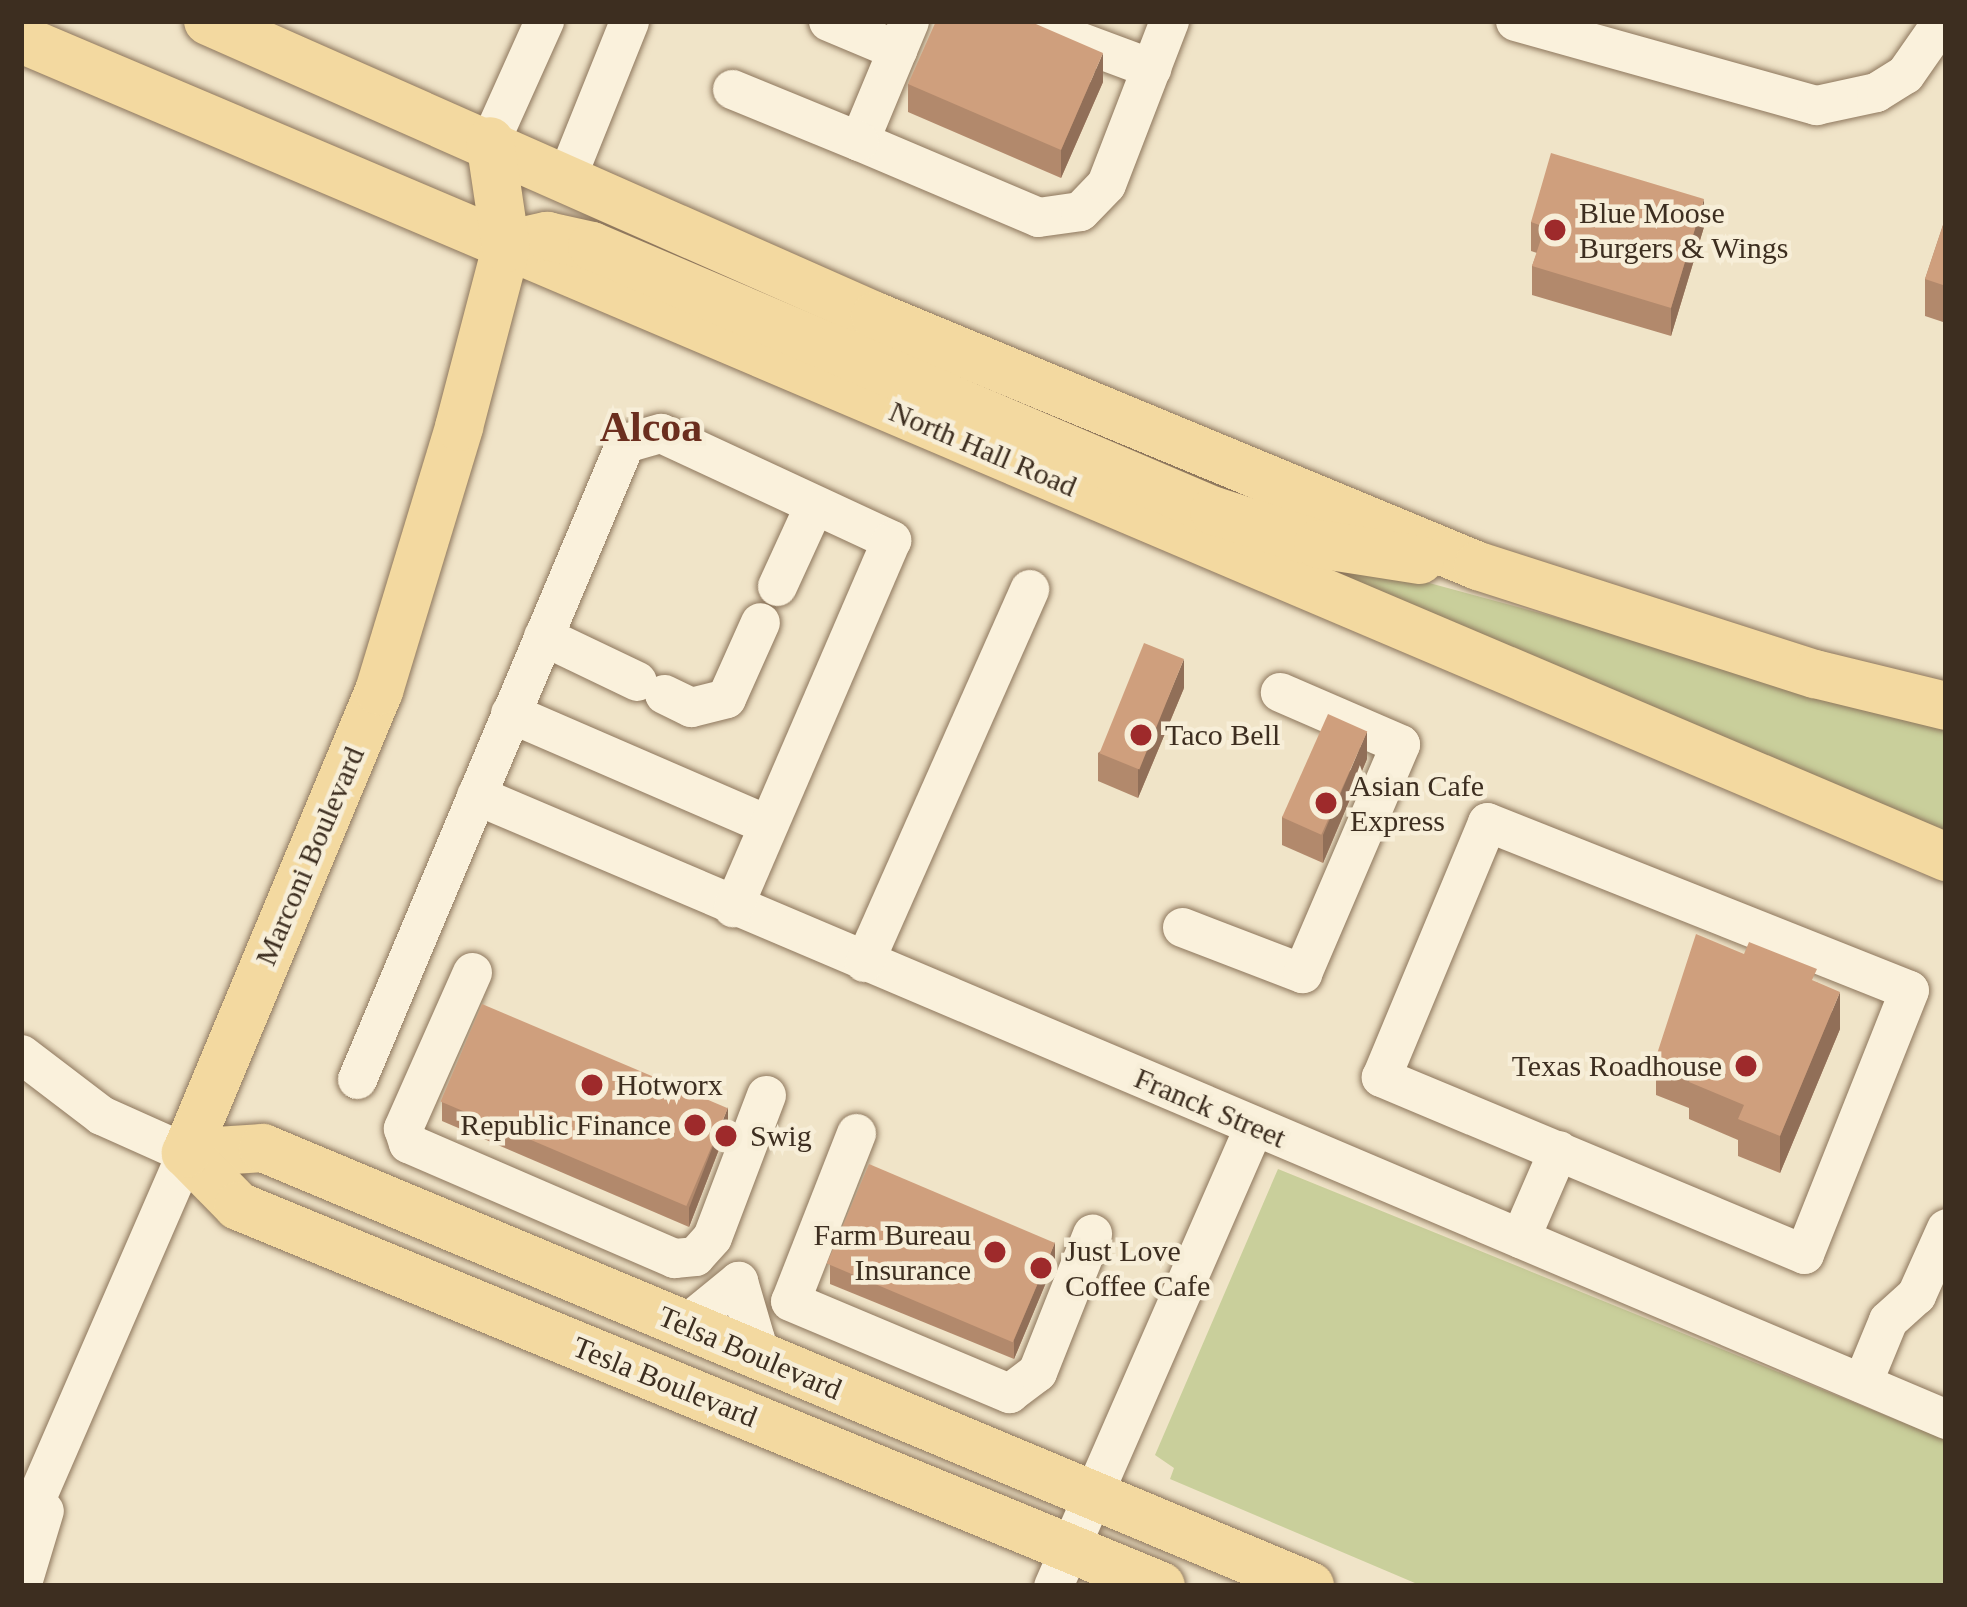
<!DOCTYPE html>
<style>
body{margin:0}
#map{position:relative;width:1967px;height:1607px;overflow:hidden;background:#f0e4c8;font-family:Georgia,serif}
div>[style]{position:absolute}
.green>*{inset:0;background:#c9cf9b}
.roads{filter:drop-shadow(0 0 3px #8d765c) drop-shadow(0 0 3px #8d765c)}
.minor>*{height:39px;margin:-19.5px;padding:0 19.5px;transform-origin:19.5px;border-radius:19.5px;background:#faf1dc}
.major>*{height:48px;margin:-24px;padding:0 24px;transform-origin:24px;border-radius:24px;background:#f3d9a0}
.wall>*{inset:0;background:#b2896c}
.shaded-wall>*{inset:0;background:#916f58}
.building>*{inset:0;background:#cf9f7d;transform-origin:0 0}
.dots>*{width:33px;height:33px;translate:-50% -50%;box-sizing:border-box;border:6px solid #f7eed8;border-radius:50%}
span{translate:-50% -50%;white-space:nowrap;text-align:center;line-height:1.15;-webkit-text-stroke:9px #f7eed8;paint-order:stroke}
.poi-label{font-size:30px;color:#3d2e20}
.left{translate:0 -50%;text-align:left}
.right{translate:-100% -50%;text-align:right}
.street-label{font-size:30px;color:#3d2e20}
.district-label{font-size:42px;color:#6b2e1e;font-weight:700}
.frame{position:absolute;inset:0;border:24px solid #3d2e20;pointer-events:none}
</style>
<div id="map">
<div class="green">
<i style="clip-path:polygon(1208px 523px,1946px 723px,1946px 833px)"></i>
<i style="clip-path:polygon(1278px 1169px,1946px 1440px,1946px 1586px,1422px 1586px,1170px 1479px,1174px 1468px,1155px 1455px)"></i>
</div>
<div class="roads">
<div class="minor">
<i style="left:828px;top:21px;width:75px;rotate:22.8deg"></i>
<i style="left:909px;top:21px;width:130px;rotate:112.6deg"></i>
<i style="left:859px;top:141px;width:194px;rotate:23deg"></i>
<i style="left:1038px;top:217px;width:42px;rotate:-8.1deg"></i>
<i style="left:1080px;top:211px;width:37px;rotate:-46deg"></i>
<i style="left:1106px;top:184px;width:175px;rotate:-68.9deg"></i>
<i style="left:1515px;top:21px;width:313px;rotate:15.6deg"></i>
<i style="left:1816px;top:105px;width:61px;rotate:-12.2deg"></i>
<i style="left:1876px;top:92px;width:34px;rotate:-32deg"></i>
<i style="left:1905px;top:74px;width:65px;rotate:-55.1deg"></i>
<i style="left:1038px;top:26px;width:121px;rotate:20.4deg"></i>
<i style="left:732px;top:89px;width:137px;rotate:22.3deg"></i>
<i style="left:490px;top:141px;width:132px;rotate:-65.8deg"></i>
<i style="left:566px;top:178px;width:169px;rotate:-68.1deg"></i>
<i style="left:777px;top:586px;width:89px;rotate:-65.4deg"></i>
<i style="left:543px;top:636px;width:104px;rotate:25.6deg"></i>
<i style="left:664px;top:694px;width:30px;rotate:26deg"></i>
<i style="left:691px;top:707px;width:36px;rotate:-14deg"></i>
<i style="left:726px;top:698px;width:83px;rotate:-65.9deg"></i>
<i style="left:510px;top:713px;width:279px;rotate:23.4deg"></i>
<i style="left:476px;top:795px;width:1597px;rotate:23deg"></i>
<i style="left:1487px;top:822px;width:454px;rotate:21.7deg"></i>
<i style="left:1909px;top:990px;width:284px;rotate:111.7deg"></i>
<i style="left:1804px;top:1254px;width:459px;rotate:-157.3deg"></i>
<i style="left:1381px;top:1077px;width:276px;rotate:-67.4deg"></i>
<i style="left:1182px;top:927px;width:129px;rotate:21deg"></i>
<i style="left:1302px;top:973px;width:249px;rotate:-66.8deg"></i>
<i style="left:1400px;top:744px;width:131px;rotate:-156.6deg"></i>
<i style="left:864px;top:962px;width:408px;rotate:-66.1deg"></i>
<i style="left:472px;top:972px;width:171px;rotate:113.9deg"></i>
<i style="left:403px;top:1128px;width:16px;rotate:72deg"></i>
<i style="left:408px;top:1143px;width:290px;rotate:23.4deg"></i>
<i style="left:674px;top:1258px;width:21px;rotate:-5deg"></i>
<i style="left:695px;top:1256px;width:25px;rotate:-48deg"></i>
<i style="left:712px;top:1237px;width:152px;rotate:-69.2deg"></i>
<i style="left:21px;top:1054px;width:101px;rotate:37.3deg"></i>
<i style="left:101px;top:1115px;width:93px;rotate:24.1deg"></i>
<i style="left:186px;top:1153px;width:413px;rotate:113.5deg"></i>
<i style="left:357px;top:1079px;width:690px;rotate:-67.15deg"></i>
<i style="left:625px;top:443px;width:37px;rotate:-16deg"></i>
<i style="left:661px;top:433px;width:254px;rotate:24.9deg"></i>
<i style="left:891px;top:540px;width:400px;rotate:113.3deg"></i>
<i style="left:856px;top:1133px;width:180px;rotate:111.4deg"></i>
<i style="left:790px;top:1301px;width:238px;rotate:22.8deg"></i>
<i style="left:1009px;top:1393px;width:35px;rotate:-37deg"></i>
<i style="left:1037px;top:1372px;width:149px;rotate:-68.3deg"></i>
<i style="left:1520px;top:1238px;width:96px;rotate:-66.6deg"></i>
<i style="left:684px;top:1325px;width:70px;rotate:-39.2deg"></i>
<i style="left:738px;top:1281px;width:60px;rotate:73.7deg"></i>
<i style="left:755px;top:1339px;width:15px;rotate:118deg"></i>
<i style="left:1862px;top:1383px;width:68px;rotate:-67.6deg"></i>
<i style="left:1888px;top:1320px;width:38px;rotate:-42deg"></i>
<i style="left:1916px;top:1295px;width:73px;rotate:-65.9deg"></i>
<i style="left:21px;top:1586px;width:79px;rotate:-73.2deg"></i>
<i style="left:1053px;top:1586px;width:502px;rotate:-66.4deg"></i>
</div>
<div class="major">
<i style="left:208px;top:21px;width:729px;rotate:23.86deg"></i>
<i style="left:875px;top:316px;width:653px;rotate:22.52deg"></i>
<i style="left:1478px;top:566px;width:354px;rotate:17.8deg"></i>
<i style="left:1815px;top:674px;width:135px;rotate:13.7deg"></i>
<i style="left:21px;top:39px;width:2092px;rotate:23.02deg"></i>
<i style="left:520px;top:242px;width:28px;rotate:-13deg"></i>
<i style="left:547px;top:236px;width:46px;rotate:12.5deg"></i>
<i style="left:592px;top:246px;width:676px;rotate:23.08deg"></i>
<i style="left:1214px;top:511px;width:109px;rotate:17.6deg"></i>
<i style="left:1318px;top:544px;width:103px;rotate:8.9deg"></i>
<i style="left:186px;top:1153px;width:77px;rotate:-3.7deg"></i>
<i style="left:263px;top:1148px;width:1135px;rotate:22.7deg"></i>
<i style="left:186px;top:1153px;width:74px;rotate:45.5deg"></i>
<i style="left:238px;top:1206px;width:998px;rotate:22.38deg"></i>
<i style="left:186px;top:1153px;width:501px;rotate:-67.33deg"></i>
<i style="left:379px;top:691px;width:276px;rotate:-73.1deg"></i>
<i style="left:459px;top:427px;width:185px;rotate:-75.3deg"></i>
<i style="left:506px;top:248px;width:108px;rotate:-98.5deg"></i>
</div>
</div>
<div class="wall">
<i style="clip-path:polygon(1103px 82px,1061px 178px,908px 112px,908px 84px)"></i>
<i style="clip-path:polygon(1946px 216px,1946px 323px,1925px 316px,1925px 279px)"></i>
<i style="clip-path:polygon(1531px 222px,1704px 227px,1671px 336px,1532px 295px,1532px 266px,1537px 253px,1531px 251px)"></i>
<i style="clip-path:polygon(1184px 688px,1138px 798px,1098px 781px,1098px 753px)"></i>
<i style="clip-path:polygon(1367px 759px,1323px 863px,1282px 845px,1282px 817px)"></i>
<i style="clip-path:polygon(1817px 982px,1840px 1029px,1780px 1173px,1738px 1156px,1738px 1140px,1689px 1119px,1689px 1108px,1656px 1095px,1656px 1057px)"></i>
<i style="clip-path:polygon(442px 1102px,728px 1126px,689px 1227px,442px 1121px)"></i>
<i style="clip-path:polygon(1055px 1261px,1014px 1359px,830px 1284px,830px 1265px)"></i>
</div>
<div class="shaded-wall">
<i style="clip-path:polygon(1103px 53px,1103px 82px,1061px 178px,1061px 150px)"></i>
<i style="clip-path:polygon(1704px 199px,1704px 227px,1671px 336px,1671px 308px)"></i>
<i style="clip-path:polygon(1184px 659px,1184px 688px,1138px 798px,1138px 769px)"></i>
<i style="clip-path:polygon(1367px 731px,1367px 759px,1323px 863px,1323px 835px)"></i>
<i style="clip-path:polygon(1840px 992px,1840px 1029px,1780px 1173px,1780px 1136px)"></i>
<i style="clip-path:polygon(728px 1107px,728px 1126px,689px 1227px,689px 1208px)"></i>
<i style="clip-path:polygon(1055px 1242px,1055px 1261px,1014px 1359px,1014px 1340px)"></i>
</div>
<div class="building">
<i style="clip-path:polygon(936px 21px,1029px 21px,1103px 53px,1061px 150px,908px 84px)"></i>
<i style="clip-path:polygon(1551px 153px,1704px 199px,1671px 308px,1532px 266px,1545px 227px,1531px 222px)"></i>
<i style="clip-path:polygon(1946px 216px,1946px 286px,1925px 279px)"></i>
<i style="left:1144px;top:643px;width:43px;height:119px;rotate:22deg"></i>
<i style="left:1328px;top:714px;width:43px;height:113px;rotate:24deg"></i>
<i style="clip-path:polygon(1696px 934px,1744px 954px,1749px 942px,1817px 969px,1812px 980px,1840px 992px,1780px 1136px,1738px 1119px,1744px 1105px,1689px 1082px,1693px 1072px,1656px 1057px)"></i>
<i style="left:482px;top:1004px;width:267px;height:106px;rotate:23deg"></i>
<i style="left:869px;top:1164px;width:202px;height:108px;rotate:23deg"></i>
</div>
<div class="dots">
<i style="left:1555px;top:230px;background:#9e2a2b"></i>
<i style="left:1141px;top:735px;background:#9e2a2b"></i>
<i style="left:1326px;top:803px;background:#9e2a2b"></i>
<i style="left:1746px;top:1066px;background:#9e2a2b"></i>
<i style="left:592px;top:1085px;background:#9e2a2b"></i>
<i style="left:695px;top:1125px;background:#9e2a2b"></i>
<i style="left:726px;top:1136px;background:#9e2a2b"></i>
<i style="left:995px;top:1252px;background:#9e2a2b"></i>
<i style="left:1041px;top:1268px;background:#9e2a2b"></i>
</div>
<div class="poi-label">
<span class="left" style="left:1579px;top:230px">Blue Moose<br>Burgers &amp; Wings</span>
<span class="left" style="left:1165px;top:735px">Taco Bell</span>
<span class="left" style="left:1350px;top:803px">Asian Cafe<br>Express</span>
<span class="right" style="left:1722px;top:1066px">Texas Roadhouse</span>
<span class="left" style="left:616px;top:1085px">Hotworx</span>
<span class="right" style="left:671px;top:1125px">Republic Finance</span>
<span class="left" style="left:750px;top:1136px">Swig</span>
<span class="right" style="left:971px;top:1252px">Farm Bureau<br>Insurance</span>
<span class="left" style="left:1065px;top:1268px">Just Love<br>Coffee Cafe</span>
</div>
<div class="street-label">
<span style="left:983px;top:449px;rotate:23deg">North Hall Road</span>
<span style="left:310px;top:856px;rotate:-67deg">Marconi Boulevard</span>
<span style="left:1210px;top:1108px;rotate:23deg">Franck Street</span>
<span style="left:750px;top:1353px;rotate:23deg">Telsa Boulevard</span>
<span style="left:665px;top:1382px;rotate:22deg">Tesla Boulevard</span>
</div>
<div class="district-label">
<span style="left:651px;top:427px">Alcoa</span>
</div>
<div class="frame"></div>
</div>
